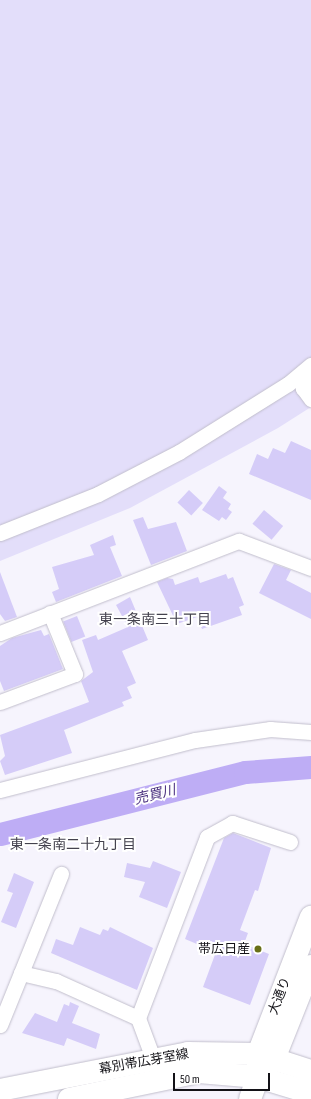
<!DOCTYPE html>
<meta charset="utf-8">
<style>
body{margin:0}
#map{position:relative;width:311px;height:1099px;overflow:hidden;background:#f6f4fd;font-family:"Sofia Sans Condensed","Noto Sans JP",sans-serif}
div>[style]{position:absolute}
.green>*{inset:0;background:#e3defa}
.river>*{height:23px;margin:-11.5px;padding:0 11.5px;transform-origin:11.5px;border-radius:11.5px;background:#beadf5}
.building>*{inset:0;background:#d5ccf8;transform-origin:0 0}
.roads{filter:drop-shadow(0 0 1px #c1becc) drop-shadow(0 0 1px #c1becc)}
.minor>*{height:15px;margin:-7.5px;padding:0 7.5px;transform-origin:7.5px;border-radius:7.5px;background:#fff}
.primary>*{height:22px;margin:-11px;padding:0 11px;transform-origin:11px;border-radius:11px;background:#fff}
.trunk>*{height:22px;margin:-11px;padding:0 11px;transform-origin:11px;border-radius:11px;background:#fff}
.dots>*{width:11px;height:11px;translate:-50% -50%;box-sizing:border-box;border:2px solid #fff;border-radius:50%}
span{translate:-50% -50%;white-space:nowrap;text-align:center;line-height:1.15;-webkit-text-stroke:4px #fff;paint-order:stroke}
.poi-label{font-size:13px;color:#131217}
.right{translate:-100% -50%;text-align:right}
.street-label{font-size:13px;color:#131217}
.neighbourhood-label{font-size:14px;color:#44424e}
.water-label{font-size:14px;color:#472c7d;font-style:italic}
.scale{position:absolute;left:173px;top:1073px;width:97px;height:18px;box-sizing:border-box;border:2px solid #131217;border-top:0;padding-left:5px;font-size:12px;line-height:14px;white-space:nowrap;color:#131217;-webkit-text-stroke:3px #fff;paint-order:stroke}
</style>
<div id="map">
<div class="green">
<i style="clip-path:polygon(0 0,311px 0,311px 407px,278px 428px,130px 508px,0 561px)"></i>
</div>
<div class="river">
<i style="left:0;top:834px;width:253px;rotate:-14.2deg"></i>
<i style="left:245px;top:772px;width:66px;rotate:-4.3deg"></i>
</div>
<div class="building">
<i style="clip-path:polygon(291px 441px,311px 450px,311px 500px,249px 474px,257px 454px,268px 459px,273px 448px,285px 453px)"></i>
<i style="clip-path:polygon(219px 486px,227px 492px,223px 498px,231px 504px,228px 509px,232px 512px,226px 520px,222px 517px,219px 521px,202px 510px)"></i>
<i style="left:189px;top:490px;width:19px;height:17px;rotate:43deg"></i>
<i style="left:264px;top:510px;width:25px;height:18px;rotate:40deg"></i>
<i style="clip-path:polygon(143px 517px,148px 529px,176px 522px,187px 551px,151px 565px,133px 520px)"></i>
<i style="clip-path:polygon(113px 535px,116px 545px,110px 547px,122px 576px,56px 602px,52px 592px,59px 589px,52px 567px,94px 555px,90px 545px)"></i>
<i style="clip-path:polygon(274px 564px,291px 570px,286px 580px,311px 593px,311px 619px,259px 593px)"></i>
<i style="clip-path:polygon(0 572px,17px 617px,5px 621px,0 614px)"></i>
<i style="clip-path:polygon(226px 574px,228px 579px,233px 577px,244px 605px,239px 607px,242px 615px,202px 629px,197px 617px,177px 624px,157px 582px,167px 578px,173px 579px,175px 585px,198px 577px,200px 583px)"></i>
<i style="clip-path:polygon(130px 597px,148px 640px,122px 651px,136px 683px,127px 687px,132px 698px,122px 702px,124px 706px,64px 730px,72px 753px,5px 775px,0 761px,5px 756px,0 735px,89px 702px,81px 681px,93px 672px,82px 640px,96px 635px,98px 640px,128px 627px,116px 605px)"></i>
<i style="left:77px;top:616px;width:22px;height:15px;rotate:68deg"></i>
<i style="clip-path:polygon(41px 630px,44px 636px,49px 634px,63px 669px,4px 691px,0 681px,0 646px,12px 638px)"></i>
<i style="clip-path:polygon(233px 833px,271px 848px,258px 891px,255px 890px,240px 930px,248px 933px,244px 944px,269px 954px,250px 1005px,203px 987px,216px 952px,185px 939px,224px 838px)"></i>
<i style="clip-path:polygon(153px 861px,181px 872px,167px 908px,139px 897px,145px 882px,124px 877px,127px 863px,150px 868px)"></i>
<i style="clip-path:polygon(14px 873px,34px 882px,16px 928px,1px 922px,13px 893px,7px 891px)"></i>
<i style="clip-path:polygon(80px 927px,100px 935px,103px 929px,108px 931px,110px 927px,153px 948px,137px 990px,51px 953px,56px 939px,73px 945px)"></i>
<i style="clip-path:polygon(70px 1002px,79px 1006px,72px 1023px,100px 1034px,96px 1049px,67px 1038px,64px 1046px,22px 1033px,35px 1013px,57px 1022px,64px 1004px,69px 1006px)"></i>
</div>
<div class="roads">
<div class="minor">
<i style="left:311px;top:381px;width:11px;rotate:139deg"></i>
<i style="left:303px;top:388px;width:14px;rotate:54deg"></i>
<i style="left:0;top:533px;width:105px;rotate:-21.7deg"></i>
<i style="left:98px;top:494px;width:91px;rotate:-27.4deg"></i>
<i style="left:179px;top:452px;width:128px;rotate:-32deg"></i>
<i style="left:288px;top:384px;width:30px;rotate:-40deg"></i>
<i style="left:0;top:633px;width:256px;rotate:-21.1deg"></i>
<i style="left:239px;top:541px;width:77px;rotate:20.6deg"></i>
<i style="left:0;top:702px;width:80px;rotate:-20.5deg"></i>
<i style="left:75px;top:674px;width:66px;rotate:-112.3deg"></i>
<i style="left:0;top:790px;width:201px;rotate:-14.4deg"></i>
<i style="left:195px;top:740px;width:76px;rotate:-8.3deg"></i>
<i style="left:270px;top:729px;width:41px;rotate:4.2deg"></i>
<i style="left:21px;top:973px;width:107px;rotate:-68deg"></i>
<i style="left:138px;top:1018px;width:194px;rotate:-69.1deg"></i>
<i style="left:207px;top:837px;width:29px;rotate:-29deg"></i>
<i style="left:232px;top:823px;width:61px;rotate:18.1deg"></i>
<i style="left:0;top:1025px;width:56px;rotate:-68deg"></i>
<i style="left:21px;top:973px;width:36px;rotate:13deg"></i>
<i style="left:56px;top:981px;width:90px;rotate:24.3deg"></i>
<i style="left:138px;top:1018px;width:54px;rotate:69.6deg"></i>
</div>
<div class="primary">
<i style="left:0;top:1090px;width:192px;rotate:-11.1deg"></i>
<i style="left:188px;top:1053px;width:70px;rotate:0.8deg"></i>
<i style="left:258px;top:1054px;width:56px;rotate:17.8deg"></i>
<i style="left:69px;top:1099px;width:133px;rotate:-11.7deg"></i>
<i style="left:199px;top:1072px;width:59px;rotate:4.8deg"></i>
<i style="left:258px;top:1077px;width:55px;rotate:16.8deg"></i>
</div>
<div class="trunk">
<i style="left:258px;top:1077px;width:24px;rotate:-48deg"></i>
<i style="left:274px;top:1059px;width:100px;rotate:-68.3deg"></i>
<i style="left:250px;top:1099px;width:23px;rotate:-70deg"></i>
<i style="left:258px;top:1077px;width:23px;rotate:-90deg"></i>
<i style="left:258px;top:1054px;width:147px;rotate:-68.9deg"></i>
</div>
</div>
<div class="dots">
<i style="left:258px;top:949px;background:#686f17"></i>
</div>
<div class="poi-label">
<span class="right" style="left:250px;top:949px">帯広日産</span>
</div>
<div class="street-label">
<span style="left:280px;top:996px;rotate:-69deg">大通り</span>
<span style="left:144px;top:1062px;rotate:-10deg">幕別帯広芽室線</span>
</div>
<div class="neighbourhood-label">
<span style="left:155px;top:620px">東一条南三十丁目</span>
<span style="left:73px;top:845px">東一条南二十九丁目</span>
</div>
<div class="water-label">
<span style="left:155px;top:795px;rotate:-14deg">売買川</span>
</div>
<div class="scale">50 m</div>
</div>
